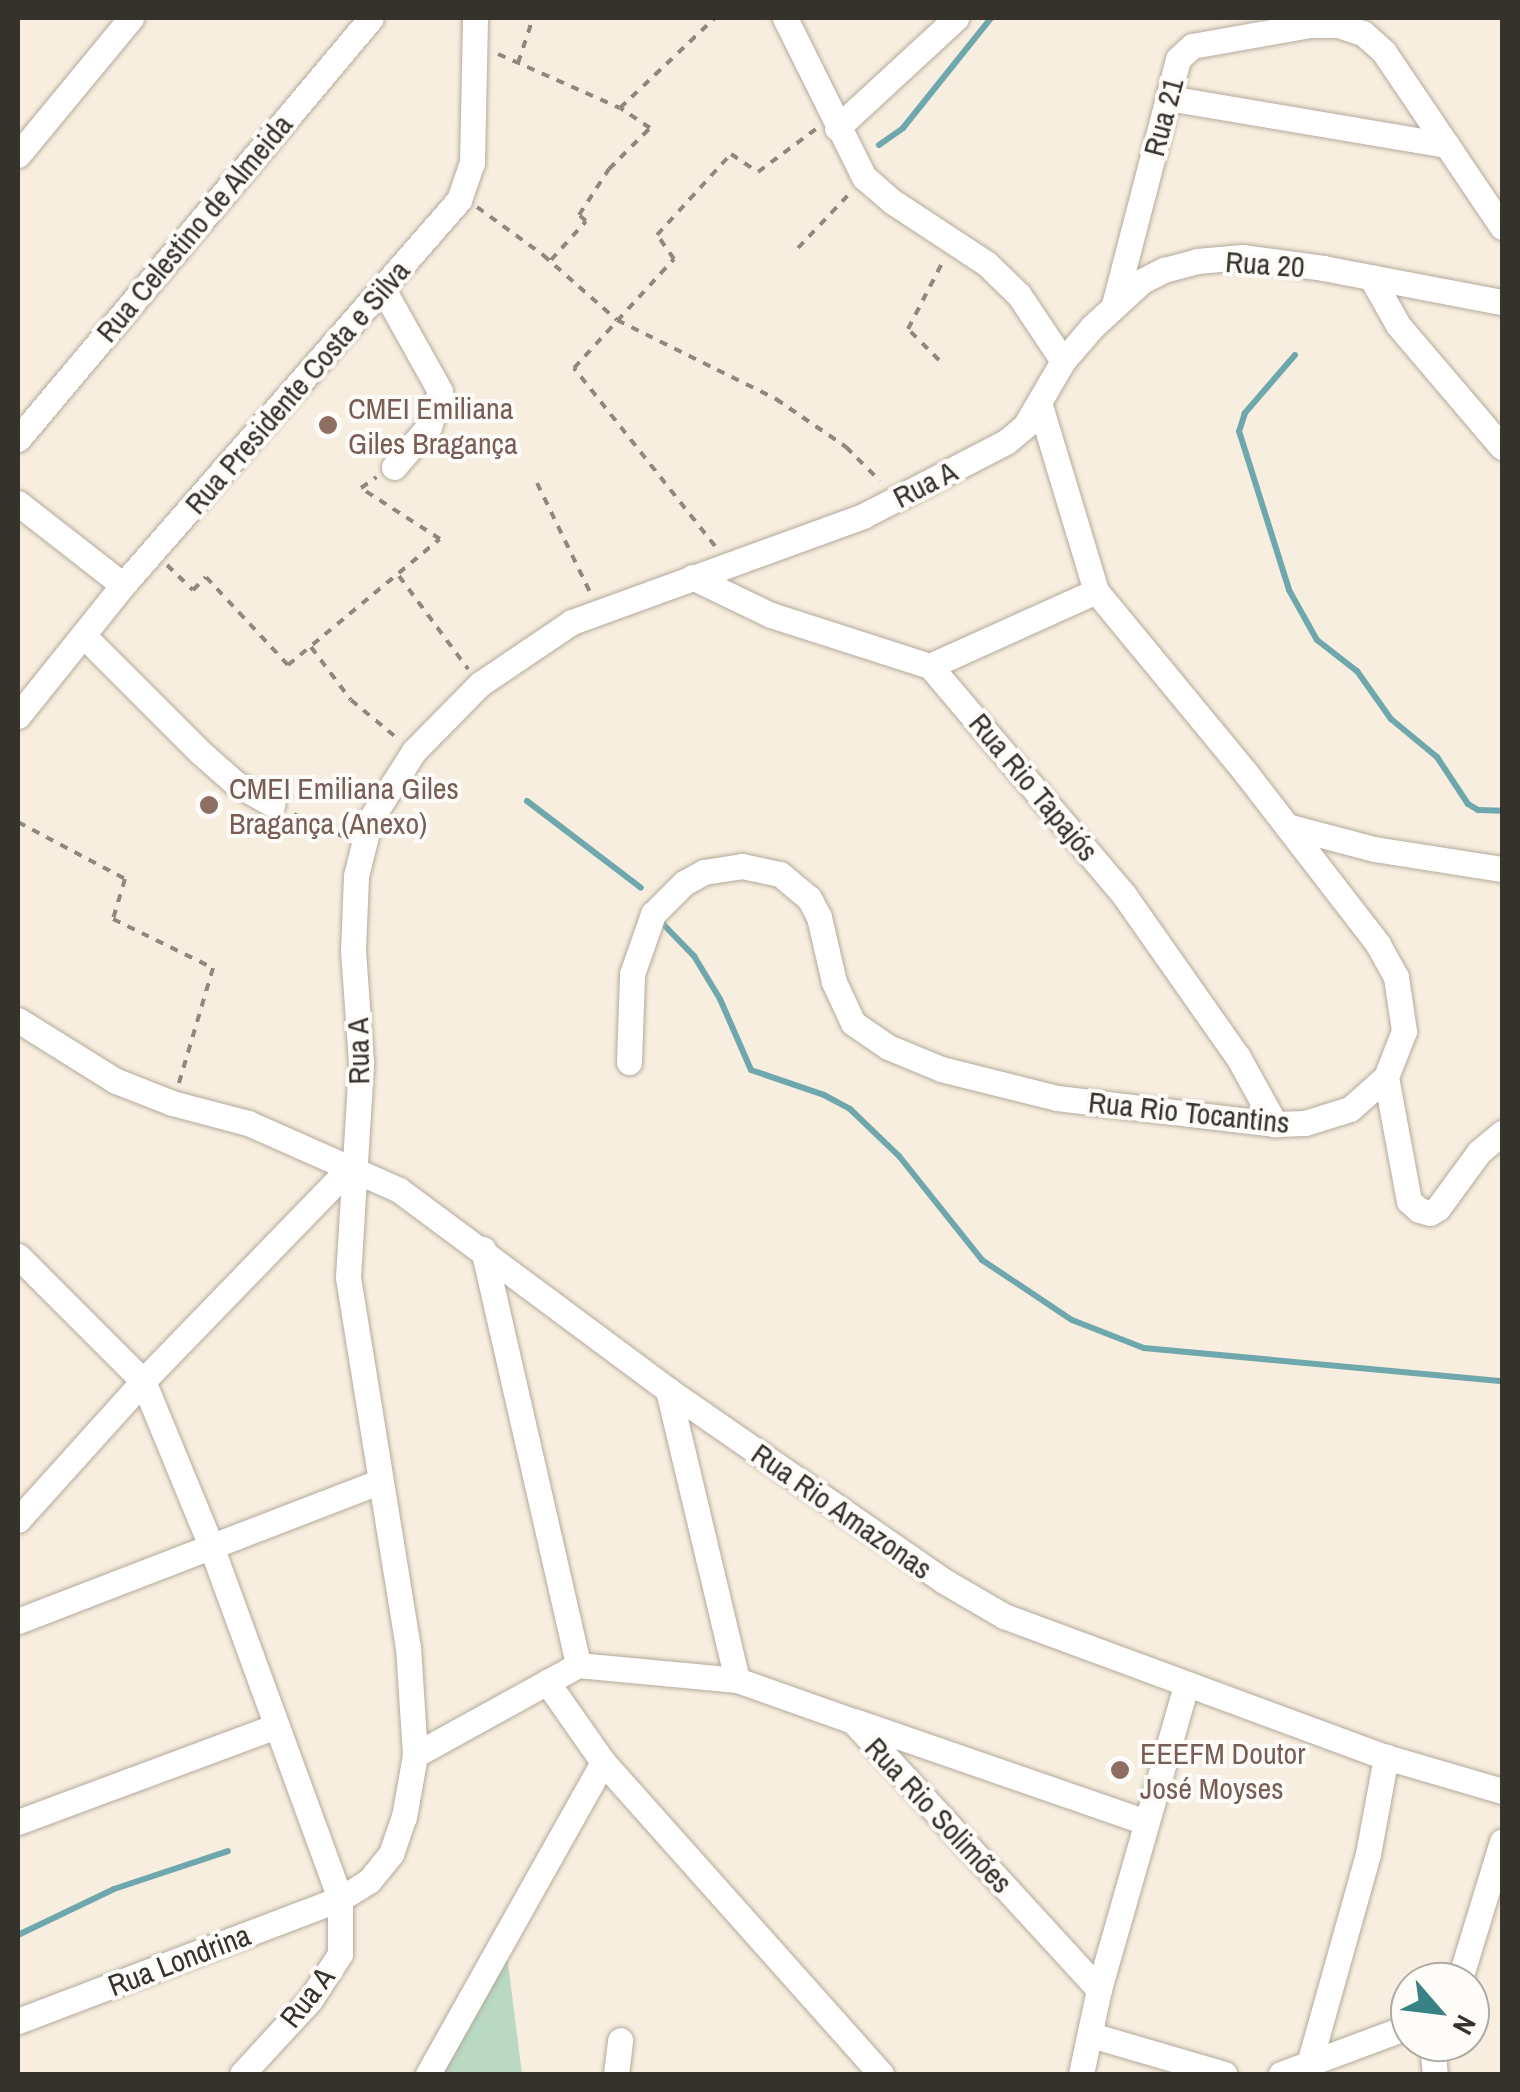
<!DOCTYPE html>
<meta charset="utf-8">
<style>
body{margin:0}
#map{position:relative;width:1520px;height:2092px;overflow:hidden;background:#f8eedf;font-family:"Archivo Narrow",sans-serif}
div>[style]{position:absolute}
.green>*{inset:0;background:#b9d9c2}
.stream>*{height:6px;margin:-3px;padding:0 3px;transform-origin:3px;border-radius:3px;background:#6ea8ac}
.path>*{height:4px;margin-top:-2px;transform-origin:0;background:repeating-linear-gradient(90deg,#8e887e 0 8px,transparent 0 16px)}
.roads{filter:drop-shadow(0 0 2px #b3aa9c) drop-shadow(0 0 2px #b3aa9c)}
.minor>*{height:25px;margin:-12.5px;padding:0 12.5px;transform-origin:12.5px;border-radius:12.5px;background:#fff}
.dots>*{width:28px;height:28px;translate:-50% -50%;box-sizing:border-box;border:5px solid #fefcf9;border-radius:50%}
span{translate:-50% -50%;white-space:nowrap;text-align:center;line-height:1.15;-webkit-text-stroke:8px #fefcf9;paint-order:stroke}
.street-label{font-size:30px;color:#35322c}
.education-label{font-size:30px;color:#785e54}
.left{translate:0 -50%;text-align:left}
.frame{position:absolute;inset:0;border:20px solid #35322c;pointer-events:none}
.north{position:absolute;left:1390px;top:1962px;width:100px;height:100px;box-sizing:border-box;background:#fefcf9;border:2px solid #aeaba7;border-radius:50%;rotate:118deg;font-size:28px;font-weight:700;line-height:40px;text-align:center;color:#35322c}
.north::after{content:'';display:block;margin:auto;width:35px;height:45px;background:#398283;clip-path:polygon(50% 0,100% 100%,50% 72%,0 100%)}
</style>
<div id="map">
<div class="green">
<i style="clip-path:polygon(507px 1955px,522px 2074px,436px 2074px)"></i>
</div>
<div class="stream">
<i style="left:879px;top:145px;width:29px;rotate:-35deg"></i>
<i style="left:903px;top:128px;width:141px;rotate:-51.3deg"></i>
<i style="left:1295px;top:355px;width:77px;rotate:130.8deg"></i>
<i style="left:1245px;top:413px;width:19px;rotate:108deg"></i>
<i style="left:1239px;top:431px;width:167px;rotate:72.5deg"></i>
<i style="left:1289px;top:590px;width:57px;rotate:60.8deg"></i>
<i style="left:1317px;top:640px;width:51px;rotate:37.8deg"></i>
<i style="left:1357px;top:671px;width:59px;rotate:54.7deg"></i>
<i style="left:1391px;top:719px;width:60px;rotate:39.6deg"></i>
<i style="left:1437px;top:757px;width:56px;rotate:56.6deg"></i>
<i style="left:1468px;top:804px;width:12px;rotate:31deg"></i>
<i style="left:1478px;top:810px;width:24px;rotate:2deg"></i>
<i style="left:527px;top:801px;width:143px;rotate:37.3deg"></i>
<i style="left:663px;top:924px;width:45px;rotate:45.9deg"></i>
<i style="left:694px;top:956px;width:50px;rotate:58.8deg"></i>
<i style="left:720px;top:999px;width:77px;rotate:66.4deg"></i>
<i style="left:751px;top:1070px;width:77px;rotate:18.9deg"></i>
<i style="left:824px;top:1095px;width:30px;rotate:28deg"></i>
<i style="left:850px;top:1109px;width:68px;rotate:43.8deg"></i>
<i style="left:899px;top:1156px;width:133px;rotate:51.4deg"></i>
<i style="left:982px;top:1260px;width:108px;rotate:33.7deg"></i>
<i style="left:1072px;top:1320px;width:77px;rotate:21.3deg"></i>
<i style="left:1144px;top:1348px;width:360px;rotate:5.3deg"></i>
<i style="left:18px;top:1935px;width:106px;rotate:-25.6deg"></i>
<i style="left:114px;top:1889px;width:120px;rotate:-18.4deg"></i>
</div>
<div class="path">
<i style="left:498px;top:54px;width:133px;rotate:23.9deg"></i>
<i style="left:620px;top:108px;width:131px;rotate:-43.5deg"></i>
<i style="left:518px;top:63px;width:47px;rotate:-71.6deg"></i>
<i style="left:477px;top:207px;width:82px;rotate:36deg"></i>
<i style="left:543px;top:255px;width:98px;rotate:41.3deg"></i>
<i style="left:617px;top:320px;width:178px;rotate:26.4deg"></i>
<i style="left:776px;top:399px;width:85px;rotate:34.4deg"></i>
<i style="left:846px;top:447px;width:48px;rotate:45deg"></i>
<i style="left:798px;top:248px;width:77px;rotate:-46.6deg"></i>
<i style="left:551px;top:260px;width:52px;rotate:-48.1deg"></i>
<i style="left:586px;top:221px;width:9px;rotate:-139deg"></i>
<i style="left:579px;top:215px;width:55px;rotate:-56.9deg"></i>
<i style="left:609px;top:169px;width:58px;rotate:-45deg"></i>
<i style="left:650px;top:128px;width:36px;rotate:-146deg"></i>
<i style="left:939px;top:360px;width:44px;rotate:-135deg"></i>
<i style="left:908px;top:329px;width:74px;rotate:-62.7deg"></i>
<i style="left:537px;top:483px;width:123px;rotate:64.1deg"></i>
<i style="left:715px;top:546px;width:227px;rotate:-128.4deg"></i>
<i style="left:574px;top:368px;width:148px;rotate:-47.5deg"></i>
<i style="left:674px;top:259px;width:29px;rotate:-125deg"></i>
<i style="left:657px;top:235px;width:110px;rotate:-47.6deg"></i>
<i style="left:731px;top:154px;width:32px;rotate:34deg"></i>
<i style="left:758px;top:172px;width:72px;rotate:-36.6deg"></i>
<i style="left:167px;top:565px;width:36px;rotate:44deg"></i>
<i style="left:193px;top:590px;width:18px;rotate:-45deg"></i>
<i style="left:206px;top:577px;width:120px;rotate:47deg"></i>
<i style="left:288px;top:665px;width:197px;rotate:-39.7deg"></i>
<i style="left:440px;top:539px;width:94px;rotate:-147.2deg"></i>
<i style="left:361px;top:488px;width:19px;rotate:-35deg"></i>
<i style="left:399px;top:576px;width:116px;rotate:53.4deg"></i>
<i style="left:311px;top:647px;width:66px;rotate:53deg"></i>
<i style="left:351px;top:700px;width:60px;rotate:39.6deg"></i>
<i style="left:294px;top:814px;width:55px;rotate:24.7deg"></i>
<i style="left:18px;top:822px;width:121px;rotate:28deg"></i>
<i style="left:125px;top:879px;width:42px;rotate:106.7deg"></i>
<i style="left:113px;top:919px;width:111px;rotate:26.1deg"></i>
<i style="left:213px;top:968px;width:120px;rotate:106.5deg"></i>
</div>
<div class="roads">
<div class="minor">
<i style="left:785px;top:18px;width:178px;rotate:63.6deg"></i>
<i style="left:864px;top:177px;width:38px;rotate:41deg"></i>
<i style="left:893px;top:202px;width:111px;rotate:33.3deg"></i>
<i style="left:986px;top:263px;width:46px;rotate:44.1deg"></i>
<i style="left:1019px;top:295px;width:79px;rotate:56.3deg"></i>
<i style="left:1168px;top:98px;width:283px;rotate:9.6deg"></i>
<i style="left:837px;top:128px;width:162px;rotate:-42.7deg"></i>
<i style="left:18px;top:155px;width:178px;rotate:-50.5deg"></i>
<i style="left:1371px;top:277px;width:55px;rotate:60.6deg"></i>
<i style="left:1398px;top:325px;width:160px;rotate:49.6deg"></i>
<i style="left:383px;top:289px;width:117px;rotate:60.8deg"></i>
<i style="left:440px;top:391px;width:37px;rotate:107deg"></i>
<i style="left:429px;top:426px;width:54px;rotate:130.5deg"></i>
<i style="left:1114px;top:305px;width:254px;rotate:-75.4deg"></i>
<i style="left:1178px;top:59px;width:19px;rotate:-43deg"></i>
<i style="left:1192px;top:46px;width:120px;rotate:-10.1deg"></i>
<i style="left:1310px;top:25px;width:28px"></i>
<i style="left:1338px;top:25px;width:26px;rotate:18deg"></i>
<i style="left:1363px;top:33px;width:28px;rotate:42deg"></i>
<i style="left:1384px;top:52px;width:211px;rotate:56deg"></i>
<i style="left:18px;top:439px;width:549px;rotate:-50.02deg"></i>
<i style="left:18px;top:503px;width:133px;rotate:38deg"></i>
<i style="left:692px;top:577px;width:88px;rotate:25.7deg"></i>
<i style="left:771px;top:615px;width:167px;rotate:17.8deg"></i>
<i style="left:930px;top:666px;width:300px;rotate:49.7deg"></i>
<i style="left:1124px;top:895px;width:198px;rotate:54.9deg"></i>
<i style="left:1238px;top:1057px;width:77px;rotate:61.1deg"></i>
<i style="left:83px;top:635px;width:165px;rotate:45deg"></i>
<i style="left:200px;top:752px;width:47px;rotate:41.5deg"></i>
<i style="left:235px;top:783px;width:43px;rotate:29.6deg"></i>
<i style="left:930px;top:666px;width:182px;rotate:-24.3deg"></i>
<i style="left:18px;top:716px;width:168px;rotate:-51.3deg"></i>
<i style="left:123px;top:585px;width:511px;rotate:-48.89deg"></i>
<i style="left:459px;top:200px;width:39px;rotate:-71deg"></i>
<i style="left:472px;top:163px;width:145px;rotate:-88.8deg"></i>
<i style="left:1287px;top:826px;width:90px;rotate:14.8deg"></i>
<i style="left:1374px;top:849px;width:130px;rotate:8.9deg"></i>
<i style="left:18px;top:1020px;width:115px;rotate:31.9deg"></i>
<i style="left:116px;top:1081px;width:60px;rotate:21.4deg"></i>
<i style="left:172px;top:1103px;width:79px;rotate:14.7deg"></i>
<i style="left:248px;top:1123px;width:165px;rotate:23.9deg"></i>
<i style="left:399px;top:1190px;width:335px;rotate:36.6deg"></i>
<i style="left:668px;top:1390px;width:336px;rotate:34.7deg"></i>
<i style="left:944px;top:1581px;width:69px;rotate:30.3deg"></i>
<i style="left:1004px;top:1616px;width:407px;rotate:20.3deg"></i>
<i style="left:1386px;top:1757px;width:121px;rotate:16.3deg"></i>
<i style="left:629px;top:1062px;width:88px;rotate:-88deg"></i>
<i style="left:632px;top:974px;width:64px;rotate:-70.7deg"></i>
<i style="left:653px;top:914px;width:44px;rotate:-45deg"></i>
<i style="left:684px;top:883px;width:23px;rotate:-29deg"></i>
<i style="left:704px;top:872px;width:38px;rotate:-9deg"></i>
<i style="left:742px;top:866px;width:39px;rotate:12deg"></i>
<i style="left:780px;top:874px;width:38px;rotate:40deg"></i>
<i style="left:809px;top:898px;width:21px;rotate:62deg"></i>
<i style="left:819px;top:917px;width:67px;rotate:77deg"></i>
<i style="left:834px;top:982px;width:45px;rotate:65.1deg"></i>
<i style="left:853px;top:1023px;width:42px;rotate:34.4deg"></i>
<i style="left:888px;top:1047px;width:57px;rotate:22.5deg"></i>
<i style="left:941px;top:1069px;width:120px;rotate:14deg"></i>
<i style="left:1057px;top:1098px;width:220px;rotate:6.8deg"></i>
<i style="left:1275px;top:1124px;width:30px;rotate:-2deg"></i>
<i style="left:1305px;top:1123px;width:47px;rotate:-17.3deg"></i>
<i style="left:1350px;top:1109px;width:48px;rotate:-41.6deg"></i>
<i style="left:1386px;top:1077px;width:49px;rotate:-68.6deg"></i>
<i style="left:1404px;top:1031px;width:55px;rotate:-98.4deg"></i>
<i style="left:1396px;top:977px;width:38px;rotate:-119deg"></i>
<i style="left:1378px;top:944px;width:216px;rotate:-127.7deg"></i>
<i style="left:1246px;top:773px;width:236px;rotate:-129.5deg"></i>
<i style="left:1096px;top:591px;width:194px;rotate:-106.8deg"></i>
<i style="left:1386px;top:1077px;width:126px;rotate:79.5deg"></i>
<i style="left:1409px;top:1201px;width:13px;rotate:42deg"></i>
<i style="left:1419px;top:1210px;width:11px;rotate:15deg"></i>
<i style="left:1430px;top:1213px;width:9px;rotate:-32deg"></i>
<i style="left:1438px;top:1208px;width:69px;rotate:-53.8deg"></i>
<i style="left:1479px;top:1152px;width:30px;rotate:-40deg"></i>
<i style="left:483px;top:1249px;width:427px;rotate:77.1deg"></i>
<i style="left:18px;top:1256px;width:177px;rotate:45deg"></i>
<i style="left:143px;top:1381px;width:178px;rotate:67.6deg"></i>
<i style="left:211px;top:1546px;width:376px;rotate:69.9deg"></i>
<i style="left:340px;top:1899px;width:55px;rotate:90deg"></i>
<i style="left:340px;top:1954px;width:55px;rotate:123.1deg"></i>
<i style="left:310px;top:2000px;width:100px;rotate:132.6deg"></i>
<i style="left:668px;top:1390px;width:298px;rotate:76.6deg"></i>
<i style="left:18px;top:1520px;width:187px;rotate:-48deg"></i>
<i style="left:143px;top:1381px;width:299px;rotate:-45.9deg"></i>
<i style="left:18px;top:1621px;width:388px;rotate:-21.1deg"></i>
<i style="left:547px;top:1682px;width:98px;rotate:55deg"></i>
<i style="left:603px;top:1762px;width:418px;rotate:48.3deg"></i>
<i style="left:857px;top:1722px;width:305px;rotate:19.1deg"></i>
<i style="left:415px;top:1755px;width:186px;rotate:-28.9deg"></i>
<i style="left:578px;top:1665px;width:160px;rotate:5.4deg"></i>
<i style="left:737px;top:1680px;width:123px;rotate:19.5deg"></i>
<i style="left:853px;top:1721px;width:364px;rotate:47.5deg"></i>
<i style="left:18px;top:1822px;width:273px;rotate:-20.4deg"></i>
<i style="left:1459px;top:1982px;width:147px;rotate:-73deg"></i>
<i style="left:18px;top:2021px;width:344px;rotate:-20.8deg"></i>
<i style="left:340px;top:1899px;width:34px;rotate:-32deg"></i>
<i style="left:369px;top:1881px;width:35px;rotate:-51deg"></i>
<i style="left:391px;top:1854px;width:39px;rotate:-71deg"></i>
<i style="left:404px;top:1817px;width:63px;rotate:-79.9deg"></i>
<i style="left:415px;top:1755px;width:107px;rotate:-93.7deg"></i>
<i style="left:408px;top:1648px;width:376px;rotate:-99.2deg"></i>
<i style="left:348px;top:1277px;width:215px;rotate:-86.5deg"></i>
<i style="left:361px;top:1062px;width:111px;rotate:-94.1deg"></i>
<i style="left:353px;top:951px;width:75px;rotate:-87.7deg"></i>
<i style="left:356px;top:876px;width:58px;rotate:-76deg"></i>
<i style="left:370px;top:820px;width:82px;rotate:-57.5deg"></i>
<i style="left:414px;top:751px;width:94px;rotate:-45.4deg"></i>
<i style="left:480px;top:684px;width:111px;rotate:-34deg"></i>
<i style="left:572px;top:622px;width:310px;rotate:-20deg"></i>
<i style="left:863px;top:516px;width:161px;rotate:-27.4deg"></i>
<i style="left:1006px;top:442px;width:25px;rotate:-40deg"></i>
<i style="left:1025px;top:426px;width:75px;rotate:-59.7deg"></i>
<i style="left:1063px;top:361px;width:45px;rotate:-49.5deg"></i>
<i style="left:1092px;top:327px;width:68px;rotate:-42.6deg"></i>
<i style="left:1142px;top:281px;width:25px;rotate:-27deg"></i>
<i style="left:1164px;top:270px;width:34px;rotate:-15deg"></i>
<i style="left:1197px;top:261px;width:45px;rotate:-5.1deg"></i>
<i style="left:1242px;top:257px;width:82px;rotate:7.7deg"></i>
<i style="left:1323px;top:268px;width:182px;rotate:10.8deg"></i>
<i style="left:1091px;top:2035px;width:139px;rotate:16.3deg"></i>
<i style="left:1432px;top:2042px;width:32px;rotate:85deg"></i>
<i style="left:1309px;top:2064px;width:218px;rotate:-74.3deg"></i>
<i style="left:1368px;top:1854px;width:99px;rotate:-79.5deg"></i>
<i style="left:428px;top:2074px;width:358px;rotate:-60.7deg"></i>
<i style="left:616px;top:2074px;width:34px;rotate:-83deg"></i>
<i style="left:1081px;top:2074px;width:87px;rotate:-78deg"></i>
<i style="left:1099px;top:1989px;width:316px;rotate:-74deg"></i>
<i style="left:1281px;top:2074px;width:138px;rotate:-20.4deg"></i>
</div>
</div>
<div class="dots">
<i style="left:328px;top:425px;background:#8d6e63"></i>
<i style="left:209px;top:805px;background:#8d6e63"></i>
<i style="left:1120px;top:1770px;background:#8d6e63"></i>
</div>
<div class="street-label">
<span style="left:1163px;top:117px;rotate:-75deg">Rua 21</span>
<span style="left:194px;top:228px;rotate:-50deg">Rua Celestino de Almeida</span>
<span style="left:1265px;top:264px;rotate:4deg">Rua 20</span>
<span style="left:297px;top:387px;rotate:-49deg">Rua Presidente Costa e Silva</span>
<span style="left:925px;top:484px;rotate:-27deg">Rua A</span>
<span style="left:1034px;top:787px;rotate:50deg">Rua Rio Tapajós</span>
<span style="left:358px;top:1051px;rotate:-91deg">Rua A</span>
<span style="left:1189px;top:1112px;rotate:6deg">Rua Rio Tocantins</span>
<span style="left:842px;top:1511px;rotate:35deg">Rua Rio Amazonas</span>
<span style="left:939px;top:1815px;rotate:47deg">Rua Rio Solimões</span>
<span style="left:179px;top:1960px;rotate:-21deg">Rua Londrina</span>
<span style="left:307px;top:1997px;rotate:-52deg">Rua A</span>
</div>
<div class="education-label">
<span class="left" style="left:348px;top:425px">CMEI Emiliana<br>Giles Bragança</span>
<span class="left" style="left:229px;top:805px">CMEI Emiliana Giles<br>Bragança (Anexo)</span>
<span class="left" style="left:1140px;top:1770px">EEEFM Doutor<br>José Moyses</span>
</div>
<div class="frame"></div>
<div class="north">N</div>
</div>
